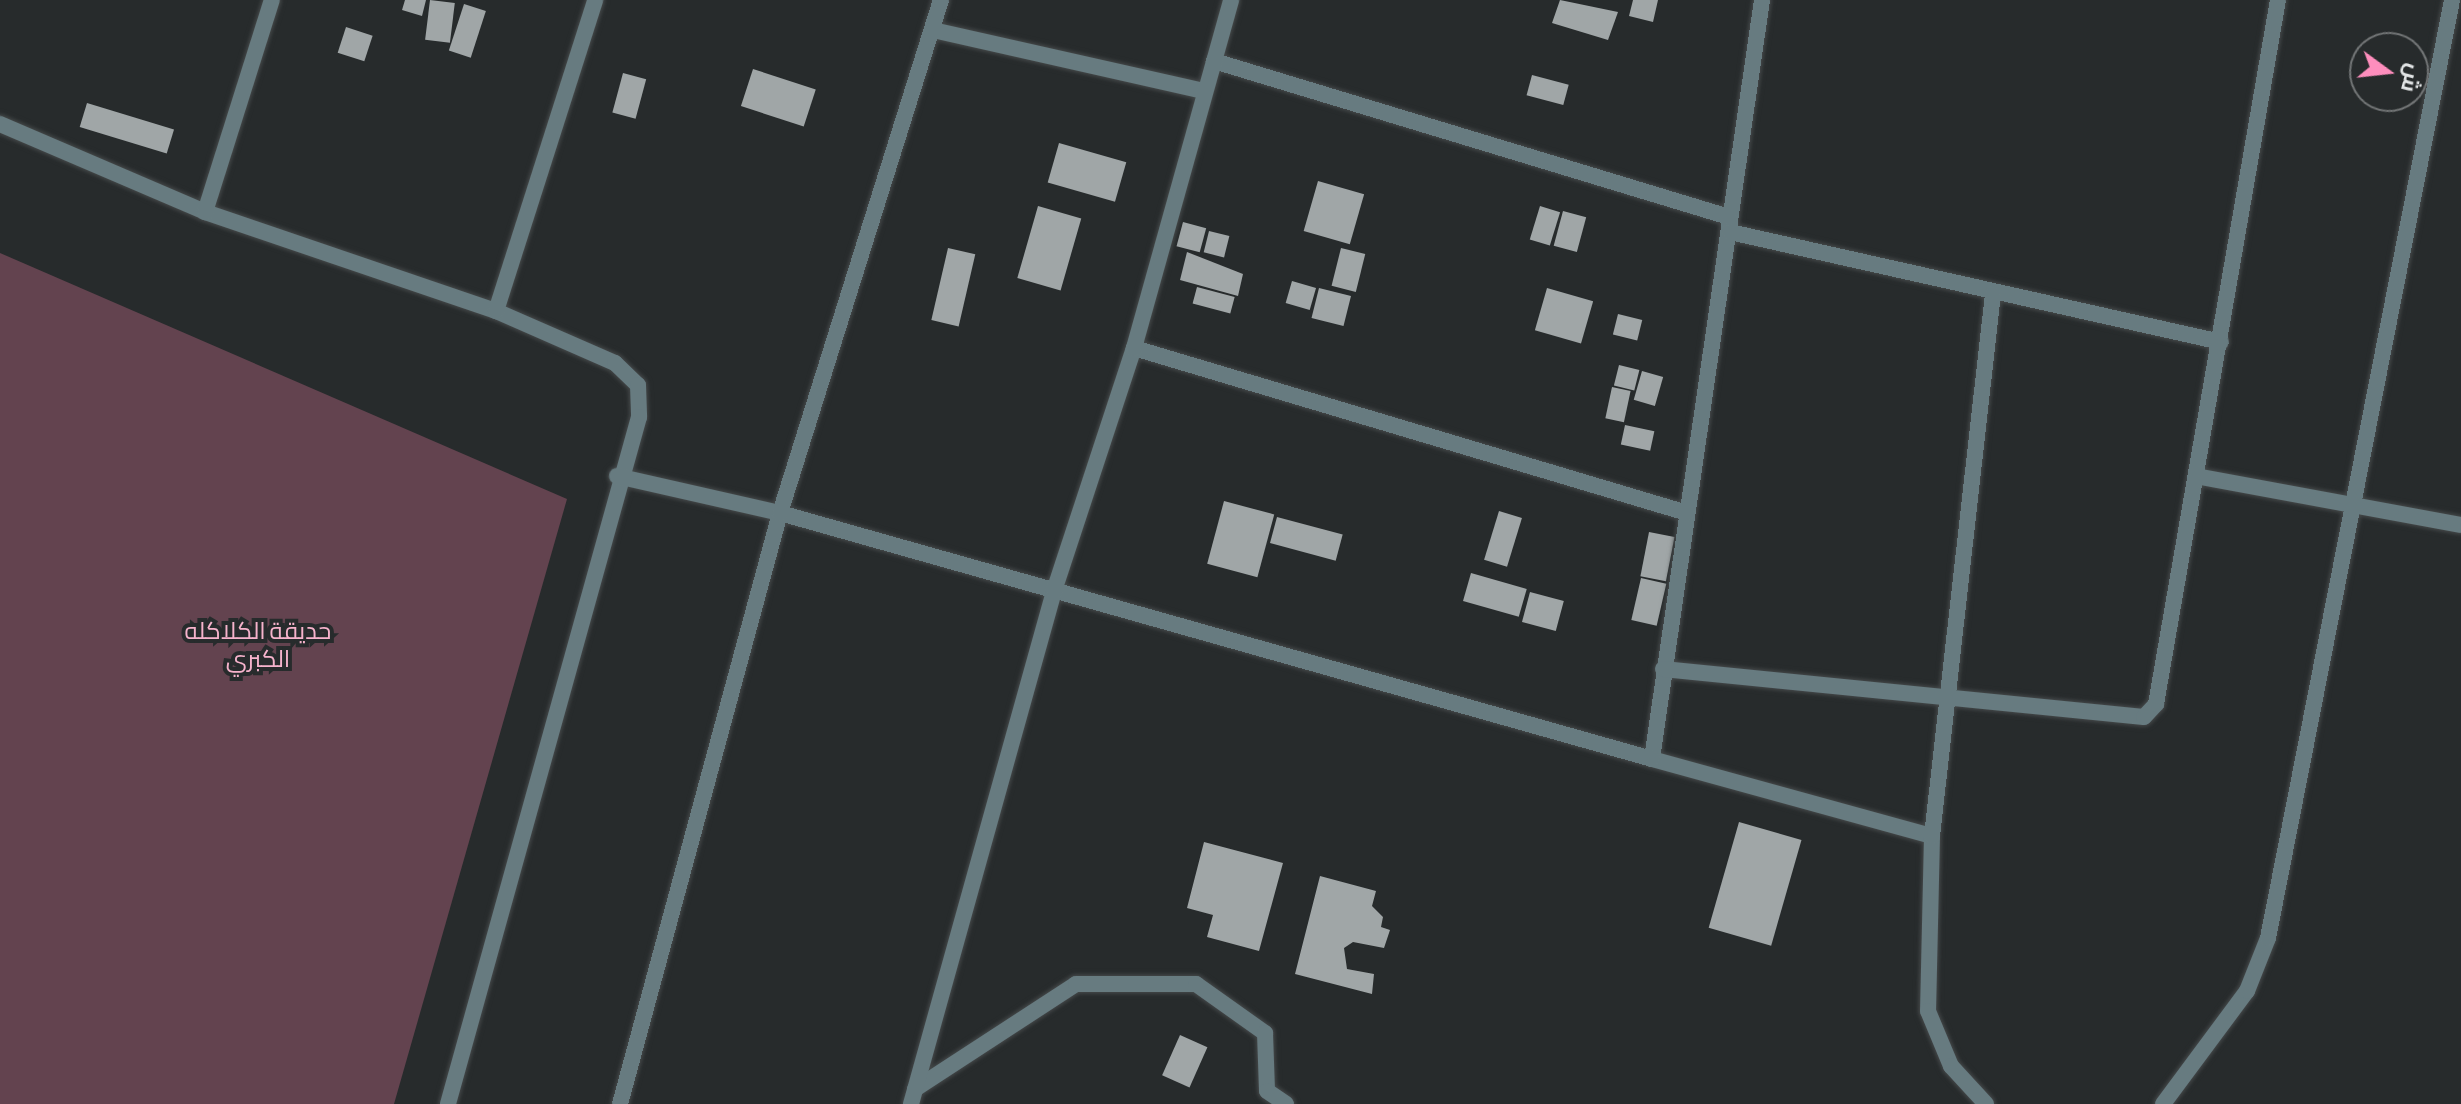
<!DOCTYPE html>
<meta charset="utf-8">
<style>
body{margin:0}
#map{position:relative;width:2461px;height:1104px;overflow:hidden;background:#272b2c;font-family:"Sofia Sans Condensed",Cairo,sans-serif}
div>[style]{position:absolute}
.green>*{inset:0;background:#63434f}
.building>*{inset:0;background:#a0a6a7;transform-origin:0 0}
.roads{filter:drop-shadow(0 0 2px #45494a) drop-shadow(0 0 2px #45494a)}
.minor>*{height:16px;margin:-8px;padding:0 8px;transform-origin:8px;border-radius:8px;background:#677b80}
span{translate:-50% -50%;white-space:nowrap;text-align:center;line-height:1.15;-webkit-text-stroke:8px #272b2c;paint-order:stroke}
.park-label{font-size:24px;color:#f6b3cc}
.north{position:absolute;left:2349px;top:32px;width:80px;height:80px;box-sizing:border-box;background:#272b2c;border:2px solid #727576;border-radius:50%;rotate:105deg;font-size:22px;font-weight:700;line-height:32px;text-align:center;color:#e2e5e6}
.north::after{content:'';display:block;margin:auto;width:28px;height:36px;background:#fe8ebd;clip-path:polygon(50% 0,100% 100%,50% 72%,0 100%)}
</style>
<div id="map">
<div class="green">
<i style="clip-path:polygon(0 253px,567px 499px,394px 1104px,0 1104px)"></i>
</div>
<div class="building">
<i style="clip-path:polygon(405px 0,426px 0,422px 16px,402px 10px)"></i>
<i style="left:430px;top:0;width:25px;height:40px;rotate:7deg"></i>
<i style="clip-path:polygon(1560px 0,1618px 12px,1608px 40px,1552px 23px)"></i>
<i style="clip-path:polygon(1633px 0,1658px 0,1653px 22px,1629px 16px)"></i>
<i style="left:464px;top:4px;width:23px;height:49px;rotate:18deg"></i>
<i style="left:346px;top:27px;width:28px;height:27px;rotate:18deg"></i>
<i style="left:753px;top:69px;width:66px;height:39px;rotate:18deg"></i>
<i style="left:623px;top:73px;width:24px;height:41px;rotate:15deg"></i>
<i style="left:1532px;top:75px;width:38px;height:21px;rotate:15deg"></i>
<i style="left:87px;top:103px;width:91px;height:25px;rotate:17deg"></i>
<i style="left:1059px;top:143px;width:70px;height:41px;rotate:16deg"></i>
<i style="left:1318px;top:181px;width:48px;height:52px;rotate:16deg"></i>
<i style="left:1038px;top:206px;width:45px;height:75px;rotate:16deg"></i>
<i style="left:1540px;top:206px;width:21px;height:35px;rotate:17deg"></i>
<i style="left:1563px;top:211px;width:24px;height:36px;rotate:15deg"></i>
<i style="left:1183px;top:222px;width:24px;height:25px;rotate:15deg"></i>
<i style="left:1209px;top:231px;width:21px;height:22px;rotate:14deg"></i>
<i style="left:948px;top:248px;width:28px;height:74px;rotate:13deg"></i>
<i style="left:1341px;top:248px;width:25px;height:39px;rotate:14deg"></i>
<i style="clip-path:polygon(1187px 252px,1243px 274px,1238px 296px,1180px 280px)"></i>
<i style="left:1292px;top:281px;width:25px;height:23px;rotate:16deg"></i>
<i style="left:1197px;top:287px;width:39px;height:17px;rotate:15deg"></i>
<i style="left:1319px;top:288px;width:33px;height:31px;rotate:14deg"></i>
<i style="left:1547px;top:288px;width:48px;height:44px;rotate:16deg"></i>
<i style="left:1618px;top:314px;width:25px;height:21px;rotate:14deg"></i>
<i style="left:1619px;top:365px;width:21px;height:21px;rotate:14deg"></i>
<i style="left:1642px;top:371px;width:22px;height:30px;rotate:16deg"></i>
<i style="left:1612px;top:387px;width:19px;height:32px;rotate:12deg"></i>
<i style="left:1625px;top:425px;width:30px;height:20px;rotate:12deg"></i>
<i style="left:1224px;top:501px;width:52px;height:65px;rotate:15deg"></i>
<i style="left:1499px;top:511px;width:24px;height:51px;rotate:17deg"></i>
<i style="left:1277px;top:517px;width:68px;height:27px;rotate:15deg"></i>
<i style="left:1649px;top:532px;width:26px;height:45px;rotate:11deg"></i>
<i style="left:1471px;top:573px;width:58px;height:29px;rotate:16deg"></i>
<i style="left:1641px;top:578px;width:26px;height:43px;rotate:13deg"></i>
<i style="left:1530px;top:592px;width:35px;height:31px;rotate:15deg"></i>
<i style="left:1739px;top:822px;width:65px;height:110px;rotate:16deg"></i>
<i style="clip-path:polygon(1204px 842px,1283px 863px,1259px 951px,1207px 937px,1213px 915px,1187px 908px)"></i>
<i style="clip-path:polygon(1320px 876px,1376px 891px,1372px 906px,1383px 917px,1381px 927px,1390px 930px,1384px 948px,1353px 942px,1344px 948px,1347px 969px,1374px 974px,1372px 994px,1295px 974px)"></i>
<i style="left:1180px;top:1035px;width:30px;height:44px;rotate:24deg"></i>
</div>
<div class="roads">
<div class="minor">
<i style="left:1762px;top:0;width:767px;rotate:98.25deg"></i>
<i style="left:1652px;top:759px;width:290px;rotate:15.4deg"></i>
<i style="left:1932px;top:836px;width:175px;rotate:91.3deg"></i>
<i style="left:1928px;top:1011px;width:60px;rotate:67.3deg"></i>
<i style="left:1951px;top:1066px;width:52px;rotate:47.4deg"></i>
<i style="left:933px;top:30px;width:278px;rotate:12.7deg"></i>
<i style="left:1214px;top:61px;width:538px;rotate:16.85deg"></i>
<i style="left:0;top:124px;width:223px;rotate:23.2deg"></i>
<i style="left:205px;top:212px;width:307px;rotate:18.8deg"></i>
<i style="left:496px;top:311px;width:130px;rotate:23.6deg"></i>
<i style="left:615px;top:363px;width:32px;rotate:44deg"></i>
<i style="left:638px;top:385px;width:32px;rotate:88deg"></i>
<i style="left:639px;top:417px;width:713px;rotate:105.54deg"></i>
<i style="left:205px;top:212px;width:222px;rotate:-72.5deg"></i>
<i style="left:1730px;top:232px;width:503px;rotate:12.63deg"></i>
<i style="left:496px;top:311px;width:326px;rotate:-72.3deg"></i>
<i style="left:1134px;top:348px;width:577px;rotate:16.61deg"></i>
<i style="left:617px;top:476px;width:167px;rotate:12.8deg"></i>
<i style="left:780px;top:513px;width:906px;rotate:15.75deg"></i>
<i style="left:2196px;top:476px;width:269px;rotate:10.5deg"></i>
<i style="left:1663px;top:669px;width:483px;rotate:5.7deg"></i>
<i style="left:2144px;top:717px;width:18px;rotate:-47deg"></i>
<i style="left:2156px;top:704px;width:714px;rotate:-80.17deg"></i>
<i style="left:1932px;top:836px;width:545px;rotate:-83.58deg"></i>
<i style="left:915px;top:1089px;width:192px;rotate:-33.1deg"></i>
<i style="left:1076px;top:984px;width:120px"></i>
<i style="left:1196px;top:984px;width:85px;rotate:35.4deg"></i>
<i style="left:1265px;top:1033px;width:58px;rotate:88deg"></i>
<i style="left:1267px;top:1091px;width:23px;rotate:34deg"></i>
<i style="left:620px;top:1104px;width:612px;rotate:-74.85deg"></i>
<i style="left:780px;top:513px;width:538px;rotate:-72.58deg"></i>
<i style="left:911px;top:1104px;width:533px;rotate:-74.42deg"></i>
<i style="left:1054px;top:591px;width:256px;rotate:-71.8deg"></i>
<i style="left:1134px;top:348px;width:361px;rotate:-74.4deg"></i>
<i style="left:2163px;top:1104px;width:141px;rotate:-53.4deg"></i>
<i style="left:2247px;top:991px;width:57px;rotate:-68.4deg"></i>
<i style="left:2268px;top:938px;width:956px;rotate:-78.9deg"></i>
</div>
</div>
<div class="park-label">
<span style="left:258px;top:646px">حديقة الكلاكله<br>الكبري</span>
</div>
<div class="north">ش</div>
</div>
